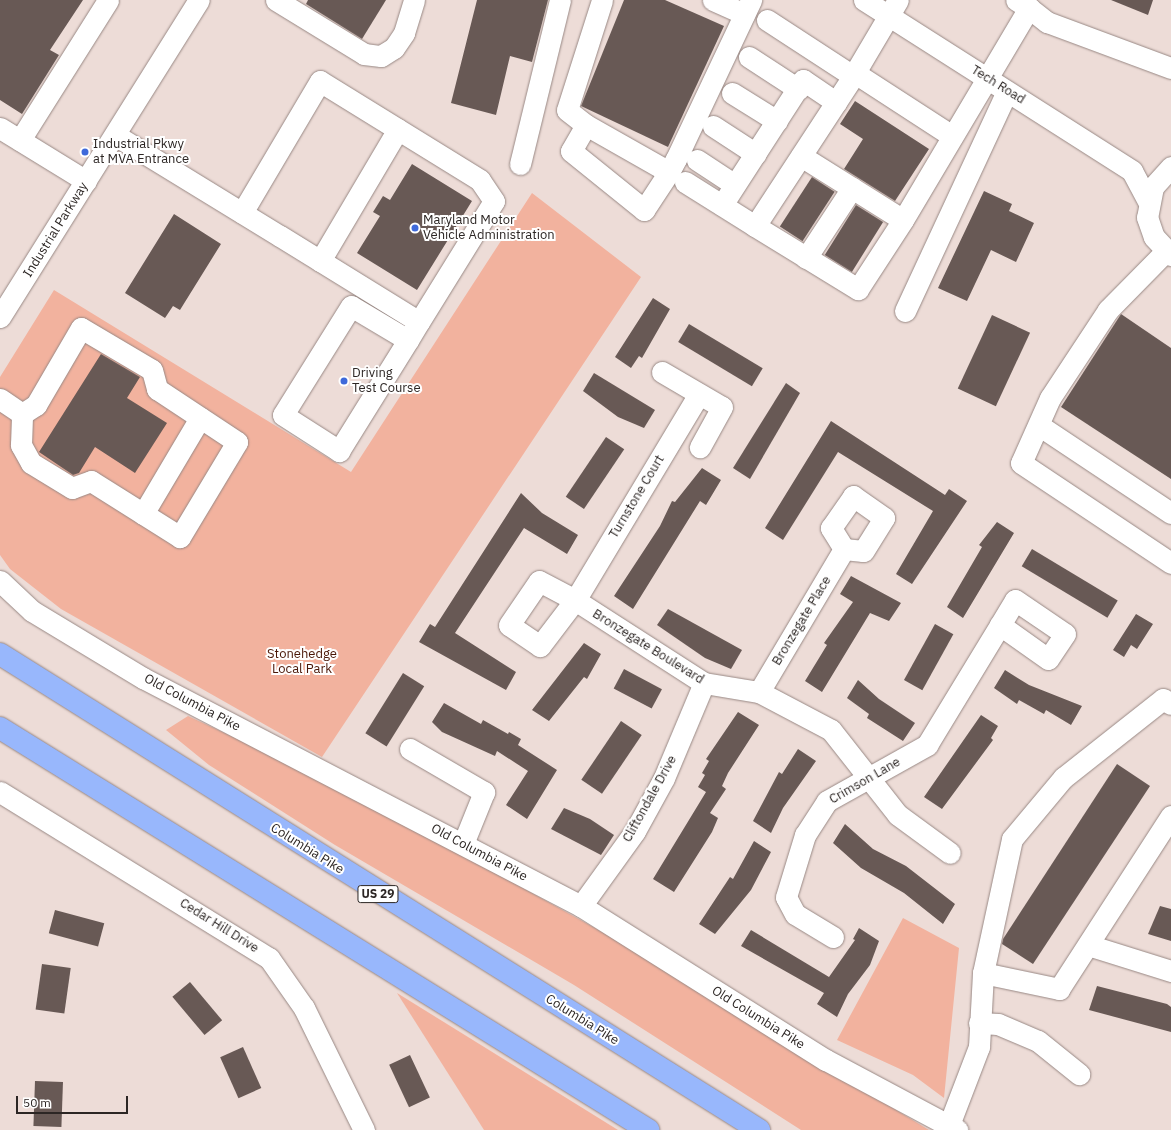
<!DOCTYPE html>
<style>
body{margin:0}
#map{position:relative;width:1171px;height:1130px;overflow:hidden;background:#eddcd7;font-family:"IBM Plex Sans",sans-serif}
div>[style]{position:absolute}
.green>*{inset:0;background:#f2b29e}
.building>*{inset:0;background:#685955;transform-origin:0 0}
.roads{filter:drop-shadow(0 0 1px #988884) drop-shadow(0 0 1px #988884)}
.minor>*{height:21px;margin:-10.5px;padding:0 10.5px;transform-origin:10.5px;border-radius:10.5px;background:#fff}
.highway>*{height:22px;margin:-11px;padding:0 11px;transform-origin:11px;border-radius:11px;background:#98b7fc}
.dots>*{width:11px;height:11px;translate:-50% -50%;box-sizing:border-box;border:2px solid #fff;border-radius:50%}
span{translate:-50% -50%;white-space:nowrap;text-align:center;line-height:1.15;-webkit-text-stroke:4px #fff;paint-order:stroke}
.shield-label span{padding:1px 3px;background:#fff;border:1px solid;border-radius:3px;-webkit-text-stroke-width:0}
.shield-label{font-size:12px;color:#2c2624;font-weight:700}
.street-label{font-size:13px;color:#2c2624}
.poi-label{font-size:13px;color:#2c2624}
.left{translate:0 -50%;text-align:left}
.park-label{font-size:13px;color:#4a1707}
.scale{position:absolute;left:16px;top:1096px;width:112px;height:18px;box-sizing:border-box;border:2px solid #2c2624;border-top:0;padding-left:5px;font-size:12px;line-height:14px;white-space:nowrap;color:#2c2624;-webkit-text-stroke:3px #fff;paint-order:stroke}
</style>
<div id="map">
<div class="green">
<i style="clip-path:polygon(532px 193px,641px 277px,322px 757px,61px 609px,10px 569px,0 555px,0 377px,54px 290px,351px 472px)"></i>
<i style="clip-path:polygon(188px 716px,279px 758px,465px 856px,613px 938px,929px 1130px,801px 1130px,574px 985px,335px 845px,209px 765px,166px 730px)"></i>
<i style="clip-path:polygon(903px 918px,959px 948px,944px 1098px,913px 1075px,837px 1040px)"></i>
<i style="clip-path:polygon(397px 993px,618px 1130px,484px 1130px)"></i>
</div>
<div class="building">
<i style="clip-path:polygon(0 0,83px 0,50px 50px,59px 55px,22px 114px,0 100px)"></i>
<i style="clip-path:polygon(308px 0,386px 0,362px 39px,306px 4px)"></i>
<i style="clip-path:polygon(477px 0,548px 0,532px 62px,510px 56px,496px 115px,451px 103px)"></i>
<i style="clip-path:polygon(624px 0,665px 0,724px 26px,668px 147px,581px 106px)"></i>
<i style="clip-path:polygon(1111px 0,1153px 0,1148px 15px)"></i>
<i style="clip-path:polygon(855px 101px,929px 149px,895px 201px,844px 169px,863px 139px,840px 124px)"></i>
<i style="clip-path:polygon(412px 164px,472px 201px,417px 290px,357px 253px,380px 216px,373px 212px,383px 196px,390px 200px)"></i>
<i style="left:812px;top:177px;width:27px;height:59px;rotate:33deg"></i>
<i style="clip-path:polygon(984px 191px,1012px 204px,1009px 211px,1034px 223px,1016px 262px,991px 250px,967px 301px,938px 288px)"></i>
<i style="left:856px;top:205px;width:32px;height:59px;rotate:32deg"></i>
<i style="clip-path:polygon(174px 214px,221px 244px,180px 310px,173px 306px,165px 318px,125px 293px)"></i>
<i style="clip-path:polygon(653px 298px,670px 309px,642px 358px,639px 356px,631px 368px,615px 357px)"></i>
<i style="clip-path:polygon(1121px 314px,1171px 348px,1171px 479px,1061px 407px)"></i>
<i style="left:992px;top:315px;width:42px;height:81px;rotate:25deg"></i>
<i style="left:689px;top:324px;width:86px;height:21px;rotate:31deg"></i>
<i style="clip-path:polygon(101px 354px,140px 377px,127px 398px,167px 423px,135px 473px,95px 447px,79px 473px,73px 475px,39px 452px)"></i>
<i style="clip-path:polygon(594px 373px,655px 410px,644px 428px,618px 417px,583px 391px)"></i>
<i style="clip-path:polygon(786px 383px,800px 393px,750px 479px,733px 468px)"></i>
<i style="clip-path:polygon(831px 421px,945px 495px,949px 489px,967px 501px,912px 584px,896px 574px,933px 511px,838px 452px,783px 540px,765px 528px)"></i>
<i style="left:606px;top:437px;width:22px;height:72px;rotate:34deg"></i>
<i style="clip-path:polygon(702px 468px,721px 480px,706px 505px,700px 501px,633px 609px,614px 596px,660px 526px,672px 501px,675px 502px)"></i>
<i style="clip-path:polygon(521px 493px,542px 513px,578px 535px,567px 554px,524px 528px,455px 633px,516px 672px,506px 690px,419px 642px,430px 624px,435px 627px)"></i>
<i style="clip-path:polygon(997px 522px,1014px 533px,963px 618px,947px 607px,982px 547px,979px 545px)"></i>
<i style="left:1032px;top:549px;width:100px;height:20px;rotate:31deg"></i>
<i style="clip-path:polygon(851px 576px,901px 603px,889px 621px,870px 613px,822px 692px,805px 681px,827px 645px,824px 643px,853px 602px,840px 594px)"></i>
<i style="clip-path:polygon(668px 609px,742px 650px,731px 669px,705px 658px,657px 625px)"></i>
<i style="clip-path:polygon(1136px 614px,1153px 624px,1137px 649px,1131px 645px,1124px 657px,1113px 650px)"></i>
<i style="left:935px;top:624px;width:21px;height:64px;rotate:29deg"></i>
<i style="clip-path:polygon(584px 643px,601px 654px,587px 679px,584px 677px,549px 721px,532px 710px)"></i>
<i style="left:624px;top:669px;width:43px;height:22px;rotate:28deg"></i>
<i style="clip-path:polygon(1005px 670px,1029px 685px,1082px 706px,1071px 725px,1046px 710px,1044px 714px,1019px 700px,1017px 704px,994px 688px)"></i>
<i style="left:403px;top:673px;width:25px;height:71px;rotate:32deg"></i>
<i style="clip-path:polygon(858px 680px,879px 699px,915px 723px,903px 741px,867px 718px,869px 714px,847px 698px)"></i>
<i style="clip-path:polygon(444px 703px,481px 724px,483px 720px,508px 734px,509px 732px,521px 739px,518px 745px,557px 770px,527px 819px,506px 805px,528px 771px,497px 751px,495px 756px,442px 732px,432px 722px)"></i>
<i style="clip-path:polygon(738px 712px,759px 725px,728px 773px,722px 786px,726px 789px,710px 813px,718px 818px,712px 832px,674px 892px,653px 879px,706px 792px,698px 787px,705px 775px,702px 773px,709px 761px,706px 759px)"></i>
<i style="clip-path:polygon(981px 715px,998px 726px,991px 738px,993px 740px,942px 809px,924px 797px)"></i>
<i style="left:621px;top:721px;width:25px;height:71px;rotate:34deg"></i>
<i style="clip-path:polygon(798px 749px,816px 761px,783px 808px,771px 833px,753px 821px,779px 772px,782px 774px)"></i>
<i style="clip-path:polygon(1117px 764px,1150px 786px,1033px 964px,1002px 944px,1003px 939px)"></i>
<i style="clip-path:polygon(564px 808px,590px 819px,614px 835px,601px 855px,551px 829px)"></i>
<i style="clip-path:polygon(845px 824px,873px 849px,906px 866px,955px 904px,943px 924px,904px 893px,861px 868px,833px 843px)"></i>
<i style="clip-path:polygon(754px 841px,771px 852px,751px 890px,715px 934px,699px 924px,730px 877px,733px 879px)"></i>
<i style="clip-path:polygon(1160px 906px,1171px 909px,1171px 941px,1148px 934px)"></i>
<i style="left:55px;top:910px;width:51px;height:24px;rotate:15deg"></i>
<i style="clip-path:polygon(859px 928px,879px 941px,870px 965px,848px 994px,837px 1017px,817px 1004px,824px 993px,741px 946px,751px 930px,829px 977px,855px 940px,853px 939px)"></i>
<i style="left:42px;top:964px;width:29px;height:46px;rotate:8deg"></i>
<i style="left:190px;top:982px;width:50px;height:23px;rotate:50deg"></i>
<i style="clip-path:polygon(1097px 986px,1167px 1004px,1171px 1007px,1171px 1032px,1089px 1010px)"></i>
<i style="left:243px;top:1047px;width:45px;height:25px;rotate:66deg"></i>
<i style="left:410px;top:1055px;width:47px;height:23px;rotate:65deg"></i>
<i style="left:35px;top:1081px;width:28px;height:45px;rotate:2deg"></i>
</div>
<div class="roads">
<div class="minor">
<i style="left:276px;top:0;width:103px;rotate:31.5deg"></i>
<i style="left:364px;top:54px;width:17px;rotate:7deg"></i>
<i style="left:381px;top:56px;width:15px;rotate:-32deg"></i>
<i style="left:394px;top:48px;width:18px;rotate:-56deg"></i>
<i style="left:404px;top:33px;width:34px;rotate:-73deg"></i>
<i style="left:713px;top:0;width:34px;rotate:24deg"></i>
<i style="left:864px;top:0;width:318px;rotate:32.5deg"></i>
<i style="left:1132px;top:171px;width:34px;rotate:62deg"></i>
<i style="left:1029px;top:8px;width:23px;rotate:38deg"></i>
<i style="left:1047px;top:22px;width:132px;rotate:20.4deg"></i>
<i style="left:767px;top:20px;width:103px;rotate:33.1deg"></i>
<i style="left:853px;top:76px;width:88px;rotate:-59.4deg"></i>
<i style="left:749px;top:57px;width:59px;rotate:33.1deg"></i>
<i style="left:855px;top:73px;width:116px;rotate:33deg"></i>
<i style="left:732px;top:93px;width:53px;rotate:31.9deg"></i>
<i style="left:586px;top:125px;width:24px;rotate:-142deg"></i>
<i style="left:567px;top:110px;width:115px;rotate:-72.3deg"></i>
<i style="left:713px;top:126px;width:51px;rotate:33.1deg"></i>
<i style="left:0;top:128px;width:101px;rotate:31.6deg"></i>
<i style="left:115px;top:135px;width:193px;rotate:31.5deg"></i>
<i style="left:280px;top:236px;width:163px;rotate:31.7deg"></i>
<i style="left:419px;top:322px;width:142px;rotate:-58.2deg"></i>
<i style="left:494px;top:201px;width:25px;rotate:-124deg"></i>
<i style="left:480px;top:180px;width:188px;rotate:-148.3deg"></i>
<i style="left:320px;top:81px;width:153px;rotate:120.6deg"></i>
<i style="left:20px;top:140px;width:165px;rotate:-57.8deg"></i>
<i style="left:801px;top:156px;width:120px;rotate:32.1deg"></i>
<i style="left:903px;top:220px;width:247px;rotate:-59.3deg"></i>
<i style="left:1029px;top:8px;width:15px;rotate:-148deg"></i>
<i style="left:697px;top:160px;width:45px;rotate:33.3deg"></i>
<i style="left:520px;top:164px;width:169px;rotate:-76.3deg"></i>
<i style="left:1171px;top:167px;width:27px;rotate:132deg"></i>
<i style="left:1153px;top:187px;width:31px;rotate:101deg"></i>
<i style="left:1147px;top:217px;width:21px;rotate:71deg"></i>
<i style="left:1154px;top:237px;width:25px;rotate:47deg"></i>
<i style="left:669px;top:172px;width:95px;rotate:-150.5deg"></i>
<i style="left:586px;top:125px;width:30px;rotate:120deg"></i>
<i style="left:571px;top:151px;width:94px;rotate:38.9deg"></i>
<i style="left:644px;top:210px;width:45px;rotate:-56.7deg"></i>
<i style="left:669px;top:172px;width:15px;rotate:-62deg"></i>
<i style="left:676px;top:159px;width:176px;rotate:-64.7deg"></i>
<i style="left:685px;top:182px;width:83px;rotate:32.2deg"></i>
<i style="left:755px;top:226px;width:179px;rotate:-56.8deg"></i>
<i style="left:722px;top:205px;width:149px;rotate:-57.1deg"></i>
<i style="left:803px;top:80px;width:40px;rotate:34deg"></i>
<i style="left:755px;top:226px;width:121px;rotate:31.5deg"></i>
<i style="left:858px;top:289px;width:82px;rotate:-56.9deg"></i>
<i style="left:1166px;top:251px;width:83px;rotate:134.5deg"></i>
<i style="left:1108px;top:310px;width:105px;rotate:123.4deg"></i>
<i style="left:1050px;top:398px;width:71px;rotate:114deg"></i>
<i style="left:1021px;top:463px;width:180px;rotate:33.7deg"></i>
<i style="left:806px;top:258px;width:84px;rotate:-56.7deg"></i>
<i style="left:320px;top:261px;width:153px;rotate:-59.4deg"></i>
<i style="left:905px;top:311px;width:242px;rotate:-65.1deg"></i>
<i style="left:0;top:317px;width:374px;rotate:-57.9deg"></i>
<i style="left:81px;top:328px;width:82px;rotate:30.6deg"></i>
<i style="left:152px;top:370px;width:20px;rotate:75deg"></i>
<i style="left:157px;top:389px;width:96px;rotate:33.5deg"></i>
<i style="left:237px;top:442px;width:111px;rotate:121deg"></i>
<i style="left:180px;top:537px;width:105px;rotate:-147.8deg"></i>
<i style="left:91px;top:481px;width:20px;rotate:160deg"></i>
<i style="left:72px;top:488px;width:48px;rotate:-148.6deg"></i>
<i style="left:31px;top:463px;width:21px;rotate:-119deg"></i>
<i style="left:21px;top:445px;width:31px;rotate:-88deg"></i>
<i style="left:22px;top:414px;width:17px;rotate:-33deg"></i>
<i style="left:36px;top:405px;width:89px;rotate:-59.7deg"></i>
<i style="left:408px;top:340px;width:66px;rotate:-149.2deg"></i>
<i style="left:351px;top:306px;width:128px;rotate:122deg"></i>
<i style="left:283px;top:415px;width:67px;rotate:32.7deg"></i>
<i style="left:339px;top:451px;width:131px;rotate:-58.1deg"></i>
<i style="left:408px;top:340px;width:21px;rotate:-59deg"></i>
<i style="left:662px;top:372px;width:69px;rotate:30.3deg"></i>
<i style="left:722px;top:407px;width:46px;rotate:118.8deg"></i>
<i style="left:699px;top:394px;width:240px;rotate:121deg"></i>
<i style="left:575px;top:600px;width:58px;rotate:127.3deg"></i>
<i style="left:540px;top:646px;width:37px;rotate:-146deg"></i>
<i style="left:509px;top:625px;width:53px;rotate:-55.7deg"></i>
<i style="left:539px;top:581px;width:41px;rotate:27.8deg"></i>
<i style="left:575px;top:600px;width:153px;rotate:32.8deg"></i>
<i style="left:704px;top:683px;width:56px;rotate:9.3deg"></i>
<i style="left:759px;top:692px;width:81px;rotate:27.8deg"></i>
<i style="left:831px;top:730px;width:108px;rotate:51.8deg"></i>
<i style="left:898px;top:815px;width:64px;rotate:36.2deg"></i>
<i style="left:0;top:399px;width:27px;rotate:34deg"></i>
<i style="left:1040px;top:426px;width:157px;rotate:33.6deg"></i>
<i style="left:143px;top:514px;width:112px;rotate:-59.3deg"></i>
<i style="left:0;top:581px;width:44px;rotate:43.2deg"></i>
<i style="left:32px;top:611px;width:130px;rotate:31.1deg"></i>
<i style="left:143px;top:678px;width:494px;rotate:27.5deg"></i>
<i style="left:581px;top:906px;width:289px;rotate:32.2deg"></i>
<i style="left:826px;top:1060px;width:149px;rotate:28.1deg"></i>
<i style="left:759px;top:692px;width:166px;rotate:-59.3deg"></i>
<i style="left:844px;top:549px;width:25px;rotate:-122deg"></i>
<i style="left:831px;top:528px;width:39px;rotate:-55deg"></i>
<i style="left:853px;top:496px;width:38px;rotate:35deg"></i>
<i style="left:884px;top:518px;width:39px;rotate:122deg"></i>
<i style="left:863px;top:551px;width:19px;rotate:-174deg"></i>
<i style="left:410px;top:749px;width:86px;rotate:30.2deg"></i>
<i style="left:484px;top:792px;width:56px;rotate:112deg"></i>
<i style="left:0;top:792px;width:316px;rotate:31.7deg"></i>
<i style="left:269px;top:958px;width:61px;rotate:55deg"></i>
<i style="left:304px;top:1008px;width:136px;rotate:63.8deg"></i>
<i style="left:581px;top:906px;width:92px;rotate:-54.2deg"></i>
<i style="left:635px;top:831px;width:60px;rotate:-61.3deg"></i>
<i style="left:664px;top:778px;width:103px;rotate:-67.2deg"></i>
<i style="left:833px;top:937px;width:44px;rotate:-148.8deg"></i>
<i style="left:795px;top:914px;width:19px;rotate:-118deg"></i>
<i style="left:786px;top:897px;width:65px;rotate:-73deg"></i>
<i style="left:805px;top:835px;width:40px;rotate:-57.1deg"></i>
<i style="left:827px;top:801px;width:115px;rotate:-29.2deg"></i>
<i style="left:927px;top:745px;width:140px;rotate:-58.7deg"></i>
<i style="left:1000px;top:625px;width:29px;rotate:-59deg"></i>
<i style="left:1015px;top:600px;width:60px;rotate:34.2deg"></i>
<i style="left:1065px;top:634px;width:30px;rotate:124deg"></i>
<i style="left:1048px;top:659px;width:59px;rotate:-144.7deg"></i>
<i style="left:1088px;top:945px;width:87px;rotate:17.4deg"></i>
<i style="left:983px;top:973px;width:78px;rotate:11.9deg"></i>
<i style="left:1059px;top:989px;width:206px;rotate:-57.1deg"></i>
<i style="left:979px;top:1023px;width:19px;rotate:3deg"></i>
<i style="left:998px;top:1024px;width:43px;rotate:23deg"></i>
<i style="left:1038px;top:1041px;width:53px;rotate:38.8deg"></i>
<i style="left:949px;top:1125px;width:84px;rotate:-69deg"></i>
<i style="left:979px;top:1047px;width:74px;rotate:-86.9deg"></i>
<i style="left:983px;top:973px;width:137px;rotate:-77.8deg"></i>
<i style="left:1012px;top:839px;width:80px;rotate:-50.1deg"></i>
<i style="left:1063px;top:778px;width:127px;rotate:-38.3deg"></i>
<i style="left:1163px;top:699px;width:9px;rotate:32deg"></i>
</div>
<div class="highway">
<i style="left:0;top:654px;width:896px;rotate:32.09deg"></i>
<i style="left:0;top:728px;width:763px;rotate:31.81deg"></i>
</div>
</div>
<div class="dots">
<i style="left:85px;top:152px;background:#3e69da"></i>
<i style="left:415px;top:228px;background:#3e69da"></i>
<i style="left:344px;top:381px;background:#3e69da"></i>
</div>
<div class="shield-label">
<span style="left:378px;top:894px">US 29</span>
</div>
<div class="street-label">
<span style="left:998px;top:85px;rotate:32deg">Tech Road</span>
<span style="left:56px;top:230px;rotate:-58deg">Industrial Parkway</span>
<span style="left:637px;top:497px;rotate:-59deg">Turnstone Court</span>
<span style="left:802px;top:621px;rotate:-59deg">Bronzegate Place</span>
<span style="left:648px;top:647px;rotate:32deg">Bronzegate Boulevard</span>
<span style="left:192px;top:703px;rotate:28deg">Old Columbia Pike</span>
<span style="left:865px;top:781px;rotate:-30deg">Crimson Lane</span>
<span style="left:650px;top:799px;rotate:-61deg">Cliftondale Drive</span>
<span style="left:307px;top:849px;rotate:32deg">Columbia Pike</span>
<span style="left:479px;top:853px;rotate:28deg">Old Columbia Pike</span>
<span style="left:219px;top:926px;rotate:32deg">Cedar Hill Drive</span>
<span style="left:758px;top:1018px;rotate:32deg">Old Columbia Pike</span>
<span style="left:582px;top:1020px;rotate:32deg">Columbia Pike</span>
</div>
<div class="poi-label">
<span class="left" style="left:93px;top:152px">Industrial Pkwy<br>at MVA Entrance</span>
<span class="left" style="left:423px;top:228px">Maryland Motor<br>Vehicle Administration</span>
<span class="left" style="left:352px;top:381px">Driving<br>Test Course</span>
</div>
<div class="park-label">
<span style="left:302px;top:662px">Stonehedge<br>Local Park</span>
</div>
<div class="scale">50 m</div>
</div>
